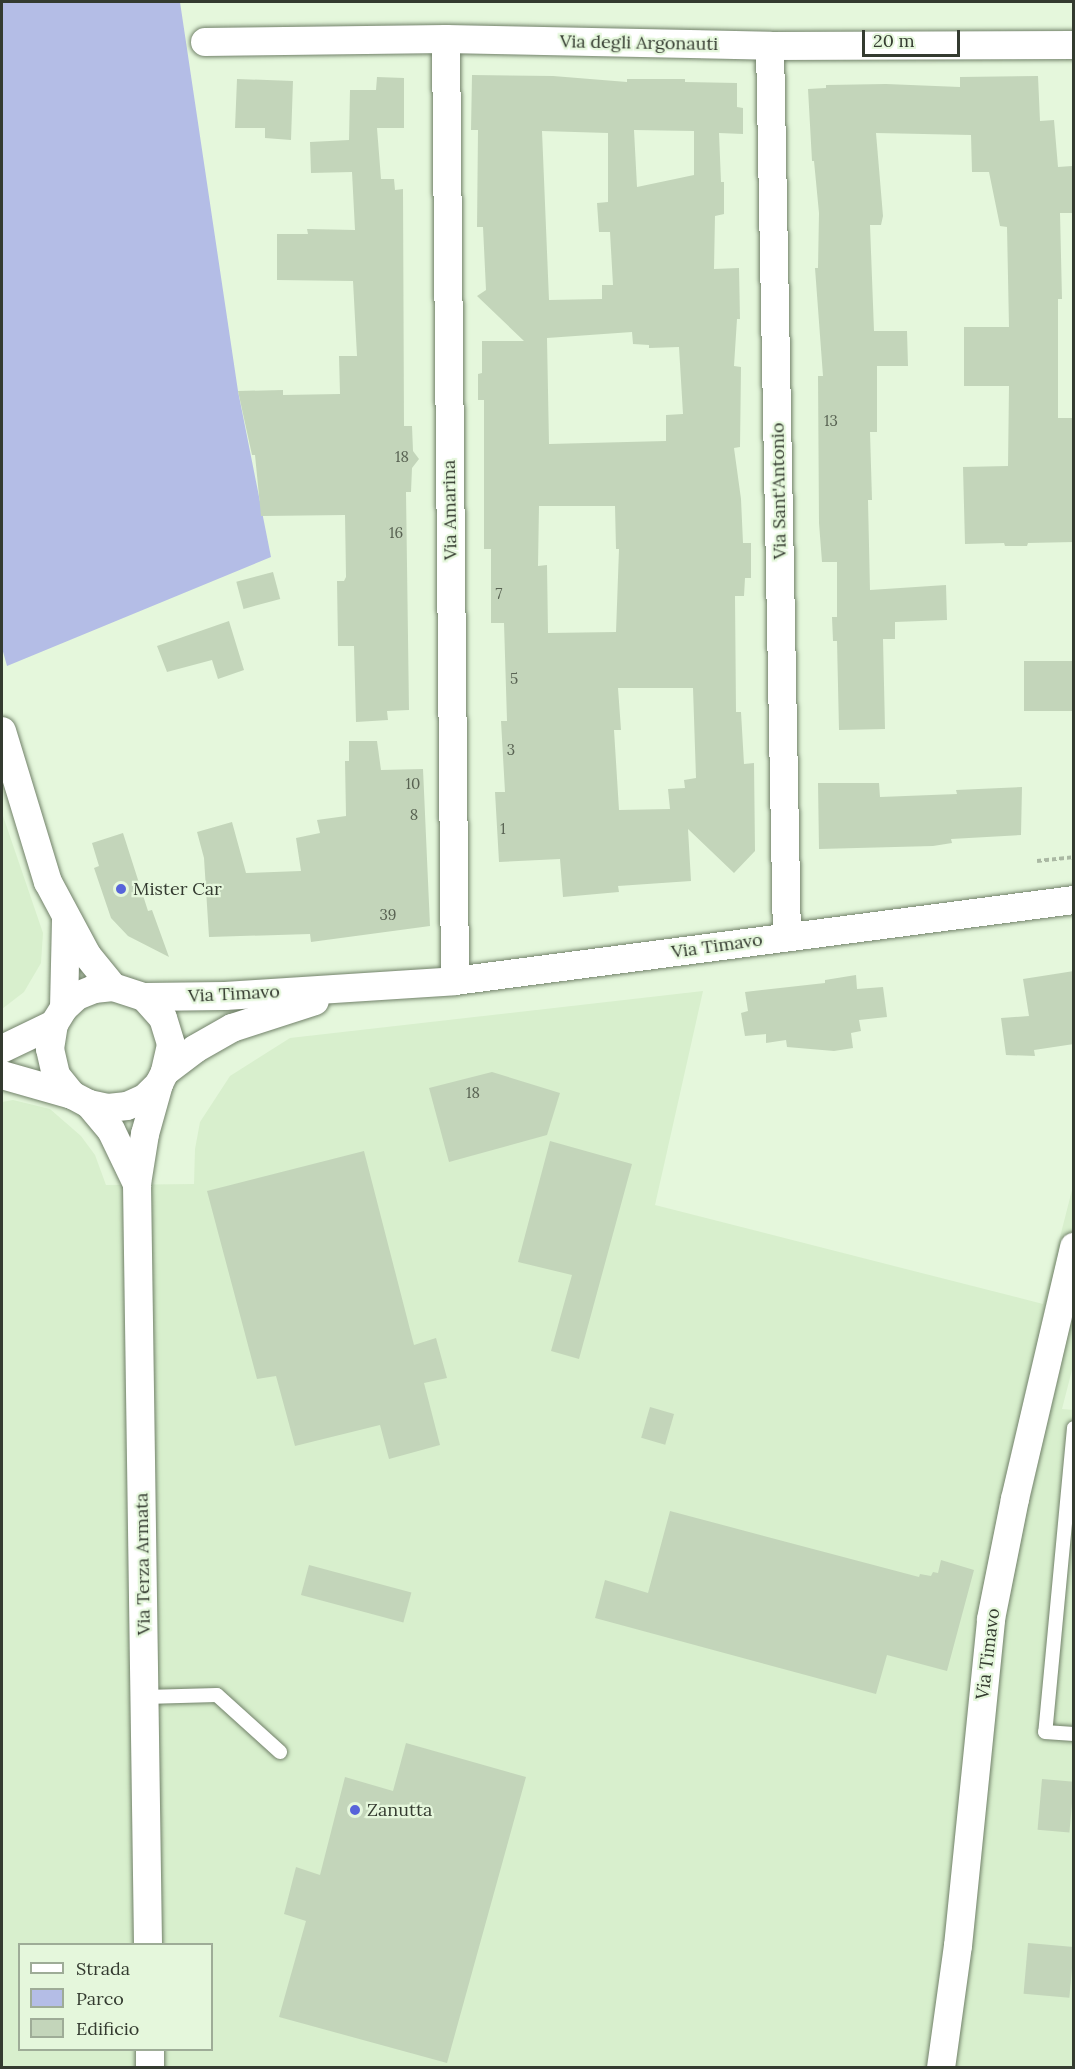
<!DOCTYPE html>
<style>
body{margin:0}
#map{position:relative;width:1075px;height:2069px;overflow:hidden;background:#e5f7dc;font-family:Lora,serif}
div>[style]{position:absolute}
.built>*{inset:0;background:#d8efcd}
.green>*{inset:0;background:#b4bde6}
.building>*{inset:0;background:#c3d5ba;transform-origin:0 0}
.path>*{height:4px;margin-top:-2px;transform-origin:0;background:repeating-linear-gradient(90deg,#aab8a3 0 4.5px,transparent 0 7.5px)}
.roads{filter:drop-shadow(0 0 2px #718169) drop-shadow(0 0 2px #718169)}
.lane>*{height:14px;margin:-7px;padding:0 7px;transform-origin:7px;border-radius:7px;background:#fff}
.street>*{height:28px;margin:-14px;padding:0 14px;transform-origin:14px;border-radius:14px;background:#fff}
.dots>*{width:16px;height:16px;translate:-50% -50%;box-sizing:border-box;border:3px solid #e5f7dc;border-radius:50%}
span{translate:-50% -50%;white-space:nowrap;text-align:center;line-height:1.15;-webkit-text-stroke:4.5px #e5f7dc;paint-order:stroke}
.number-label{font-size:15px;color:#586252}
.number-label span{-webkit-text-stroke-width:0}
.street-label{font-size:18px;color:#343b30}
.poi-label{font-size:18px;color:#343b30}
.left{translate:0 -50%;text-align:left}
.frame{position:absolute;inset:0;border:3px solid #343b30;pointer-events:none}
.legend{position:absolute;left:18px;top:1943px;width:195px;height:108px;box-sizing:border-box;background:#e5f7dc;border:2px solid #9eac97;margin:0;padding:8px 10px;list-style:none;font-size:18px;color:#343b30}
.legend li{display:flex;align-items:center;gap:12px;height:30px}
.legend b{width:30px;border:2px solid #9eac97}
.scale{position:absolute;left:862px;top:30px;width:98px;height:27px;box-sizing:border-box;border:3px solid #343b30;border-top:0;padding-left:8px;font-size:18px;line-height:21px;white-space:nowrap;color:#343b30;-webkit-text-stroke:4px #e5f7dc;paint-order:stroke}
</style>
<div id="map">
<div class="built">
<i style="clip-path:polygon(2px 813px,43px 933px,41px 963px,24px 992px,2px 1009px)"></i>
<i style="clip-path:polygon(evenodd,703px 991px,655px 1205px,1043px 1304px,1073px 1186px,1073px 1366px,1062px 1409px,1074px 1410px,1073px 2067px,2px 2067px,2px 1102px,13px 1100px,50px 1109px,81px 1136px,95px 1155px,106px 1185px,194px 1184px,195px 1149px,200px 1122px,230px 1076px,290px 1038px,703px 991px,20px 1944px,212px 1944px,212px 2050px,20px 2050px,20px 1944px)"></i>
</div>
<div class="green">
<i style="clip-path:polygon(2px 2px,180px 2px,238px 391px,271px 557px,7px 666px,2px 648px)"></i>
</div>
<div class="building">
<i style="clip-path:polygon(evenodd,472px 75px,553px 76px,627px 82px,627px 79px,685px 79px,685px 82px,737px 83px,737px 107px,743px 108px,743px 134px,719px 133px,721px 182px,724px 182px,724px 214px,715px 216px,714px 269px,739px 268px,740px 319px,737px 319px,734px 366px,741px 367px,740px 447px,734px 448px,741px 499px,743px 543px,751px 543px,751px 578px,745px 578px,744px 596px,735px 596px,736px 712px,741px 712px,744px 764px,754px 763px,755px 851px,734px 873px,688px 829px,691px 881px,618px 886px,619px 892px,563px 897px,560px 859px,499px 862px,495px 792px,505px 792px,501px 721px,507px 721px,504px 623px,491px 623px,491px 549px,484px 549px,484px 400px,478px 400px,478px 374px,482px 373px,482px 341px,524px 341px,477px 296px,486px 290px,483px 227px,477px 227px,478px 130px,471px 130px,472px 75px,634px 130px,694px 131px,694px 175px,637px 187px,634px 130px,472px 75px,542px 131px,608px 133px,608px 202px,597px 203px,599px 232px,610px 232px,613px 285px,602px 285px,602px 299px,549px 300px,542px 131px,472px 75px,632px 332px,633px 344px,649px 345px,649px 348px,679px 347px,683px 414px,666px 415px,666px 441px,549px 444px,547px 338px,632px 332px,472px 75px,539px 506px,615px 506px,616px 549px,619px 549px,616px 632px,548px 633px,547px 565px,538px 566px,539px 506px,472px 75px,618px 688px,693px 688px,696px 778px,684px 780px,685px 788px,668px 789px,670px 809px,619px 810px,614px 730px,621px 730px,618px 688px)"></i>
<i style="clip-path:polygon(1038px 76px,1040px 121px,1054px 120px,1058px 167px,1072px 166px,1073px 213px,1060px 213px,1062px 299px,1058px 299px,1058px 418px,1074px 418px,1074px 542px,1028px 543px,1027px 546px,1005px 546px,1004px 543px,965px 544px,963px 467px,1008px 466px,1009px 386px,964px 386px,964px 327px,1009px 327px,1007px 227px,1000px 226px,989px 172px,972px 172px,971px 135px,876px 133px,883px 216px,881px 225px,870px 225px,874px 331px,907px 331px,908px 366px,877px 366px,877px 432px,870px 432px,872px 500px,868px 500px,870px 590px,946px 585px,947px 620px,895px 622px,895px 639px,883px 639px,885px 729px,839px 730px,837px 641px,833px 641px,832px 617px,837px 617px,837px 562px,822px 562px,819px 523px,818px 376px,823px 376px,815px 268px,818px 268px,819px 213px,814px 161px,812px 161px,808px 89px,826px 88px,826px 85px,886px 84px,960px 87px,960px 77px)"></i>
<i style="clip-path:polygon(377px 77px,404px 78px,404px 128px,377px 128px,381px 179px,394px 179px,395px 190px,403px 189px,404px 426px,412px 426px,413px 451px,419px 459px,412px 468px,411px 492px,406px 492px,409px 710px,387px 711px,388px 720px,356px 722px,354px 646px,338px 646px,337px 581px,344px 581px,346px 577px,345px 515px,261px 516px,255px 455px,252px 455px,238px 391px,283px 390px,283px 395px,340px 394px,339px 356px,357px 356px,353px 281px,277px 280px,277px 234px,308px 234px,307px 229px,355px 230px,352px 172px,311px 173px,310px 142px,349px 140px,350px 90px,376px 90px)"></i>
<i style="clip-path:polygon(237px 79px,293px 81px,291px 140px,265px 138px,265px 128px,235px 128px)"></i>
<i style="left:273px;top:572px;width:28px;height:38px;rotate:75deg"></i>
<i style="clip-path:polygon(229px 621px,244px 670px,218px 679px,212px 660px,167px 672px,157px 646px)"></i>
<i style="left:1074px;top:661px;width:50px;height:50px;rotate:90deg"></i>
<i style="clip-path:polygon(349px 741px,377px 741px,381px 770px,423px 769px,430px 926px,311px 942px,310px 934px,209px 937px,204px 858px,197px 832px,232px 822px,246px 873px,301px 871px,296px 838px,320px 833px,317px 820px,346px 816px,345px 761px,349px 761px)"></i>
<i style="clip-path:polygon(818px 783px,879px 783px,880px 797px,957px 794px,956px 790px,1022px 787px,1021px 835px,951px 839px,952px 843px,933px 846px,819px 849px)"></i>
<i style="clip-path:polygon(123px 833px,148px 911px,152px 910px,169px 957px,128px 936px,111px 918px,94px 868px,99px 866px,92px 843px)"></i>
<i style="clip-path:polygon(1074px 971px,1074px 1044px,1034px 1050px,1035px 1056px,1006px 1055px,1001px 1018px,1029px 1016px,1023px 979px)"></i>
<i style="clip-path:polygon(856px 975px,857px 989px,883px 987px,887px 1017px,859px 1020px,861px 1031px,851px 1033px,853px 1048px,834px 1051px,787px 1047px,786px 1040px,766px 1043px,766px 1034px,745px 1036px,741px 1013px,748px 1011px,745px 992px,825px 983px,825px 980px)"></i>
<i style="clip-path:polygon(492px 1072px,560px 1093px,547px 1135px,449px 1162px,429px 1088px)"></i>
<i style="clip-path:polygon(550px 1141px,632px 1164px,579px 1359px,551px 1351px,572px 1275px,518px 1262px)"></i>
<i style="clip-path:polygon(364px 1151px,414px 1345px,436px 1338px,447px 1378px,424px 1383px,440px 1445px,389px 1459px,380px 1425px,295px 1446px,276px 1376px,257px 1379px,207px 1191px)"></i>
<i style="left:650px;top:1407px;width:25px;height:32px;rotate:16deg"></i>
<i style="clip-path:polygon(670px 1511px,919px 1577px,920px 1574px,931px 1576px,933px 1572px,938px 1573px,941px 1560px,974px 1570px,947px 1671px,887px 1655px,876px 1694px,595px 1618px,605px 1580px,648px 1593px)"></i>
<i style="left:309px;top:1565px;width:106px;height:31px;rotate:15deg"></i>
<i style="clip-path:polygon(406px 1743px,526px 1777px,447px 2063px,279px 2017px,306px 1921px,284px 1914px,296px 1867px,320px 1875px,345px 1777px,393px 1791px)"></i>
<i style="left:1042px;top:1779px;width:32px;height:51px;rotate:5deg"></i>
<i style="left:1028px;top:1943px;width:46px;height:51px;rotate:5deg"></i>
</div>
<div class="path">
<i style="left:1037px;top:861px;width:37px;rotate:-6deg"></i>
</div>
<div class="roads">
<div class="lane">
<i style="left:1074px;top:1428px;width:305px;rotate:95.4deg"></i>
<i style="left:1045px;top:1732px;width:29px;rotate:4deg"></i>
<i style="left:145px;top:1697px;width:72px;rotate:-1.6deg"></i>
<i style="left:217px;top:1695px;width:85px;rotate:42.1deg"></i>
</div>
<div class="street">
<i style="left:446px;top:39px;width:942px;rotate:89.45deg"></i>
<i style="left:205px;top:42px;width:241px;rotate:-0.7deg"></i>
<i style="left:446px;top:39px;width:324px;rotate:1.2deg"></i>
<i style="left:770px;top:46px;width:304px;rotate:-0.2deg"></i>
<i style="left:770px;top:46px;width:891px;rotate:88.91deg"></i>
<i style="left:2px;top:731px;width:158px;rotate:73.1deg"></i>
<i style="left:48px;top:882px;width:83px;rotate:61.9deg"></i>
<i style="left:87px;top:955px;width:41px;rotate:50.9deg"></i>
<i style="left:144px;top:997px;width:28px;rotate:48deg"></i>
<i style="left:163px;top:1018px;width:28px;rotate:73deg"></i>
<i style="left:171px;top:1045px;width:28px;rotate:103deg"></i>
<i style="left:165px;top:1072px;width:13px;rotate:117deg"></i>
<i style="left:159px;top:1084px;width:52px;rotate:105.6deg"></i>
<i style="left:145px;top:1134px;width:51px;rotate:99.1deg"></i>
<i style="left:137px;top:1184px;width:760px;rotate:89.17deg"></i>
<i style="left:64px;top:1008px;width:90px;rotate:-88.7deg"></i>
<i style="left:2px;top:1049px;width:58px;rotate:-25.7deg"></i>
<i style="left:165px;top:1072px;width:38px;rotate:-37deg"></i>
<i style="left:195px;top:1049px;width:43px;rotate:-29.6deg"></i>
<i style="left:232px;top:1028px;width:87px;rotate:-18deg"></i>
<i style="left:2px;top:1075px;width:73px;rotate:15.9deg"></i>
<i style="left:72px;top:1095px;width:19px;rotate:28deg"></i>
<i style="left:89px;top:1104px;width:19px;rotate:12deg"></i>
<i style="left:108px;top:1108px;width:19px;rotate:-6deg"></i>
<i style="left:127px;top:1106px;width:20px;rotate:-24deg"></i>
<i style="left:145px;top:1098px;width:20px;rotate:-45deg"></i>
<i style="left:72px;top:1095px;width:26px;rotate:-129deg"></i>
<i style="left:56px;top:1075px;width:27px;rotate:-103deg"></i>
<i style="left:50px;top:1049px;width:25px;rotate:-81deg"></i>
<i style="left:54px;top:1024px;width:19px;rotate:-58deg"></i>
<i style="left:64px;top:1008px;width:18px;rotate:-43deg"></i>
<i style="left:77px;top:996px;width:18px;rotate:-22deg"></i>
<i style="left:94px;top:989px;width:19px;rotate:-6deg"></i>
<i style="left:113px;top:987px;width:33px;rotate:18deg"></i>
<i style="left:144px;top:997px;width:81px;rotate:-0.7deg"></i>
<i style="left:225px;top:996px;width:230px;rotate:-3.7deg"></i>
<i style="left:455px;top:981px;width:624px;rotate:-7.46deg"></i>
<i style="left:89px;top:1104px;width:34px;rotate:50deg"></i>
<i style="left:111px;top:1130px;width:60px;rotate:64.3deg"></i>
<i style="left:150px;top:2050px;width:18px;rotate:90deg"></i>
<i style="left:941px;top:2068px;width:123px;rotate:-82.1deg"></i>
<i style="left:958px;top:1946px;width:329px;rotate:-84.2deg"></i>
<i style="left:991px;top:1619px;width:122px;rotate:-78.7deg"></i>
<i style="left:1015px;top:1499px;width:259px;rotate:-76.8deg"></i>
</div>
</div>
<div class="dots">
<i style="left:121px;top:889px;background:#5764da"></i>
<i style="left:355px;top:1810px;background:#5764da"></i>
</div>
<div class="number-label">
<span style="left:831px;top:421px">13</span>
<span style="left:402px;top:457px">18</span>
<span style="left:396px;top:533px">16</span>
<span style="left:499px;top:594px">7</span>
<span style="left:514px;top:679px">5</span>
<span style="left:511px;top:750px">3</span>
<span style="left:413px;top:784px">10</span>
<span style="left:414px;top:815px">8</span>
<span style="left:503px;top:829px">1</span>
<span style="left:388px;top:915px">39</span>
<span style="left:473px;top:1093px">18</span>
</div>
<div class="street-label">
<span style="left:639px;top:43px;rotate:1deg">Via degli Argonauti</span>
<span style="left:779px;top:491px;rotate:-91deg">Via Sant'Antonio</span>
<span style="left:450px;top:510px;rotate:-91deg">Via Amarina</span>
<span style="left:717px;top:946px;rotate:-8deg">Via Timavo</span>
<span style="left:234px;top:994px;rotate:-3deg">Via Timavo</span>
<span style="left:143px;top:1564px;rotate:-91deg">Via Terza Armata</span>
<span style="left:988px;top:1654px;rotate:-83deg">Via Timavo</span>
</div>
<div class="poi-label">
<span class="left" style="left:133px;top:889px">Mister Car</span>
<span class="left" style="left:367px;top:1810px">Zanutta</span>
</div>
<div class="frame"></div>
<ul class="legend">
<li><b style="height:8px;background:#fff"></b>Strada</li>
<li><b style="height:16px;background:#b4bde6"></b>Parco</li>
<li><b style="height:16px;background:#c3d5ba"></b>Edificio</li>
</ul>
<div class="scale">20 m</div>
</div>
